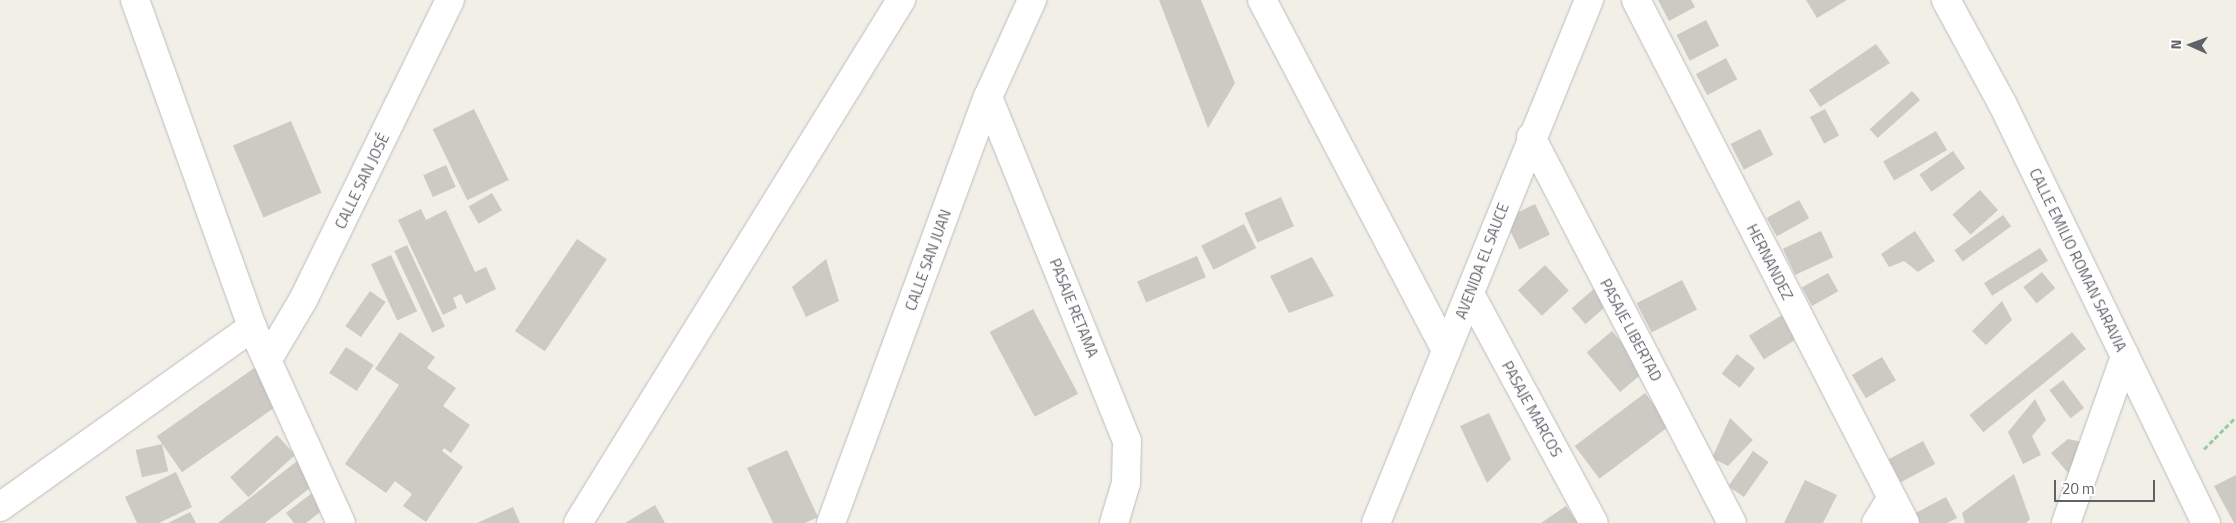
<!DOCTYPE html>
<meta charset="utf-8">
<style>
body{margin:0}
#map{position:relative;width:2236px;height:523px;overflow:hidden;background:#f1efe6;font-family:"Titillium Web",sans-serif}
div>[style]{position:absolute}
.building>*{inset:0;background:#cdcac3;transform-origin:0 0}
.path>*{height:3px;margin-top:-1.5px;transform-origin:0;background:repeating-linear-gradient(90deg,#98caa7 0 5px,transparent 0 7.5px)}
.roads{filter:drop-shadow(0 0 1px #b9bcc1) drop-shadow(0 0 1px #b9bcc1)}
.minor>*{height:28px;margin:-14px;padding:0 14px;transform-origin:14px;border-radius:14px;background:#fff}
span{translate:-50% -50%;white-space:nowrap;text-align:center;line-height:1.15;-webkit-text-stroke:5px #fff;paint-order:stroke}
.street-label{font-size:15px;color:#5e6268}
.north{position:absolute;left:2166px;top:20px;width:50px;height:50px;-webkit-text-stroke:4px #fff;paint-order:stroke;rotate:272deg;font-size:14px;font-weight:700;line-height:20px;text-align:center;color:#5e6268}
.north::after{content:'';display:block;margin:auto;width:18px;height:22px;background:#5e6268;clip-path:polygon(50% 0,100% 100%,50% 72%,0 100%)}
.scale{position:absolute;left:2054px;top:480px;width:101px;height:22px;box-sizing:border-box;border:2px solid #5e6268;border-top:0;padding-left:6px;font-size:15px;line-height:18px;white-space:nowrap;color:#5e6268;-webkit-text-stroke:4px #fff;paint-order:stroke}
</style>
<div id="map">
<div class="building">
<i style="clip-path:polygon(1159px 0,1201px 0,1235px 83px,1208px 128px)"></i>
<i style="clip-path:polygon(1658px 0,1691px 0,1695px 7px,1669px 21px)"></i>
<i style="clip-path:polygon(1806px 0,1847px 0,1817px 18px)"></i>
<i style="left:1706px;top:20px;width:29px;height:33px;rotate:63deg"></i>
<i style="clip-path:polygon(1876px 44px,1890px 63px,1820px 107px,1809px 90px)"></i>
<i style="left:1726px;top:58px;width:24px;height:34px;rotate:62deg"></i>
<i style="left:1912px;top:91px;width:12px;height:57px;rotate:48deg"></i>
<i style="left:474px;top:109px;width:79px;height:46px;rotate:64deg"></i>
<i style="left:1825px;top:109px;width:30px;height:17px;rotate:62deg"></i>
<i style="left:291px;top:121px;width:78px;height:63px;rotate:67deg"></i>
<i style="left:1760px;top:129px;width:29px;height:33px;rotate:63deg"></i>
<i style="left:1936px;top:131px;width:22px;height:61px;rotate:60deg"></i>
<i style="left:1953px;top:151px;width:21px;height:41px;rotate:55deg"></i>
<i style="left:446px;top:165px;width:24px;height:25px;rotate:66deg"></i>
<i style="left:1980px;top:190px;width:27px;height:37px;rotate:48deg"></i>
<i style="left:492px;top:193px;width:20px;height:27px;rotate:60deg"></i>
<i style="left:1281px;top:197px;width:32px;height:40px;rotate:66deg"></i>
<i style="left:1799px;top:200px;width:21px;height:37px;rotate:61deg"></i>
<i style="left:1535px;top:204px;width:34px;height:34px;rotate:64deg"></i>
<i style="clip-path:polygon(421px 209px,426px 220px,446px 210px,475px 272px,486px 267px,496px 289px,466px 304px,461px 294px,453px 298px,457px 308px,443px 315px,398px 220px)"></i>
<i style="left:2003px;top:215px;width:14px;height:60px;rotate:54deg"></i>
<i style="left:1244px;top:224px;width:27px;height:48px;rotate:63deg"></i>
<i style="left:1821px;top:231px;width:29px;height:42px;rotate:65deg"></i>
<i style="clip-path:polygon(1915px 231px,1935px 261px,1918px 272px,1904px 261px,1889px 267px,1881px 254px)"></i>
<i style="left:577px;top:239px;width:36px;height:111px;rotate:34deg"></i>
<i style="left:407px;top:245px;width:90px;height:14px;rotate:65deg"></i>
<i style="left:2040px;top:248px;width:15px;height:66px;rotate:58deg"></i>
<i style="left:391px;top:255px;width:62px;height:22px;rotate:65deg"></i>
<i style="left:1197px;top:256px;width:23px;height:65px;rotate:67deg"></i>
<i style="clip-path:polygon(1312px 257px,1334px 296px,1289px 313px,1270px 276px)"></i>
<i style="clip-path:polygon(826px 259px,839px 301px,806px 317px,792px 287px)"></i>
<i style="left:1545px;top:265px;width:35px;height:37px;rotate:47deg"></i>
<i style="left:2042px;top:272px;width:21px;height:24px;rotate:51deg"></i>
<i style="left:1828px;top:273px;width:21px;height:30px;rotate:61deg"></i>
<i style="left:1682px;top:280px;width:33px;height:51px;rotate:63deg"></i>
<i style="left:1595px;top:288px;width:21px;height:31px;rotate:49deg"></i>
<i style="left:370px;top:291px;width:19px;height:43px;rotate:35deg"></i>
<i style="clip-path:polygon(2002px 301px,2012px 320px,1986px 345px,1972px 331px)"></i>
<i style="left:1033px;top:309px;width:96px;height:49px;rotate:62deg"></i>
<i style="left:1782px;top:315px;width:28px;height:39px;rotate:58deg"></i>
<i style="left:1612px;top:331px;width:52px;height:33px;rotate:50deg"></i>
<i style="clip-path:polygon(400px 332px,435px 357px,427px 368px,456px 388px,443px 406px,470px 425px,451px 453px,444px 448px,442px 451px,463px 467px,426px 522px,403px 506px,412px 494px,395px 481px,386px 493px,345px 464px,399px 385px,375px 369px)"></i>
<i style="left:2072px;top:332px;width:22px;height:132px;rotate:51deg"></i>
<i style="left:346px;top:347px;width:33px;height:31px;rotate:33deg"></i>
<i style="left:1737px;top:354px;width:23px;height:25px;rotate:38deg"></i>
<i style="left:1882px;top:357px;width:27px;height:35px;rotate:59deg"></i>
<i style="left:260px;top:364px;width:44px;height:126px;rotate:55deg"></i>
<i style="left:2063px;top:380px;width:35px;height:17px;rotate:53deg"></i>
<i style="left:1645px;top:393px;width:41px;height:88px;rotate:53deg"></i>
<i style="clip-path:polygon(2035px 399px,2046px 420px,2032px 436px,2041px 455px,2023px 464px,2008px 432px)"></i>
<i style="clip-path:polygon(1489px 413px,1511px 459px,1487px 483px,1460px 426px)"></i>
<i style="clip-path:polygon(1730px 418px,1753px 440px,1728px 466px,1712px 458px)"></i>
<i style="left:277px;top:435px;width:27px;height:63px;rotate:48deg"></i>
<i style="clip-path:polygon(2068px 439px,2087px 443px,2069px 474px,2051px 453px)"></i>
<i style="left:1923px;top:441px;width:26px;height:39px;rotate:62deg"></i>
<i style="left:162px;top:444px;width:28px;height:27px;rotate:77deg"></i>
<i style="clip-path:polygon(787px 450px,818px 517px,805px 523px,773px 523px,747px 468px)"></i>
<i style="left:1753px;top:451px;width:19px;height:43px;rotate:35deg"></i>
<i style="clip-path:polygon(301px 458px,319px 481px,265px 523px,218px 523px)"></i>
<i style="clip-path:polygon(176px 472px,192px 507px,159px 523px,137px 523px,125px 497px)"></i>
<i style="clip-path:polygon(2014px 474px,2030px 519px,2026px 523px,1965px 523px,1962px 513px)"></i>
<i style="clip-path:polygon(2236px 475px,2236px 523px,2234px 523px,2214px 486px)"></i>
<i style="clip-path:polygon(1805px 480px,1837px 495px,1823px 523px,1784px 523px)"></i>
<i style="clip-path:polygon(316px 490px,328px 506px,306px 523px,294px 523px,286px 513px)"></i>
<i style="clip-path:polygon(1946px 497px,1957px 518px,1947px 523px,1909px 523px,1906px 518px)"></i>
<i style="clip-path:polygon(655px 505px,665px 523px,625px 523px)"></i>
<i style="clip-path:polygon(1566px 506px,1578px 523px,1541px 523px)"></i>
<i style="clip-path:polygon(513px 507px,520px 523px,477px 523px)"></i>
<i style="clip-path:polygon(190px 512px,196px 523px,168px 523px)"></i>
</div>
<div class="path">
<i style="left:2204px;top:449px;width:45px;rotate:-45deg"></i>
</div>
<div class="roads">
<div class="minor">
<i style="left:135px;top:0;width:347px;rotate:70.3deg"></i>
<i style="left:252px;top:327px;width:215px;rotate:65.6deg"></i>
<i style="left:1262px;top:0;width:396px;rotate:62.3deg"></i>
<i style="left:1636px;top:0;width:588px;rotate:62.78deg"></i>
<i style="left:1946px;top:0;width:117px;rotate:61.5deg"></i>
<i style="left:2002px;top:103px;width:467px;rotate:64.1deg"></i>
<i style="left:988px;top:97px;width:371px;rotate:68deg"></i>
<i style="left:1127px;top:441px;width:42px;rotate:91.4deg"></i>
<i style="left:1126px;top:483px;width:42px;rotate:106.7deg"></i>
<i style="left:1531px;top:137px;width:435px;rotate:62.5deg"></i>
<i style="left:1470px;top:294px;width:260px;rotate:61.6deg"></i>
<i style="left:268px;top:359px;width:69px;rotate:-59.3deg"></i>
<i style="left:303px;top:300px;width:334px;rotate:-63.9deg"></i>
<i style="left:0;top:507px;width:310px;rotate:-35.5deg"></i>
<i style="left:578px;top:523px;width:615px;rotate:-58.3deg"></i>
<i style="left:831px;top:523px;width:454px;rotate:-69.8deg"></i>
<i style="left:988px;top:97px;width:107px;rotate:-65.6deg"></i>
<i style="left:1376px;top:523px;width:565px;rotate:-67.84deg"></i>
<i style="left:1876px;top:523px;width:28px;rotate:-58deg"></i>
<i style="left:2066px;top:523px;width:177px;rotate:-70.5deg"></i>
</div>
</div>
<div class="street-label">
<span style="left:362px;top:181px;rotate:-64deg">CALLE SAN JOSÉ</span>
<span style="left:928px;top:260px;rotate:-70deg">CALLE SAN JUAN</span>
<span style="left:2078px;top:260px;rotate:64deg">CALLE EMILIO ROMAN SARAVIA</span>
<span style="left:1482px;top:261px;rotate:-69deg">AVENIDA EL SAUCE</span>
<span style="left:1770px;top:262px;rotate:63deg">HERNANDEZ</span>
<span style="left:1074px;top:308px;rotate:68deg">PASAJE RETAMA</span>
<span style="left:1631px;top:330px;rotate:62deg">PASAJE LIBERTAD</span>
<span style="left:1532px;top:409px;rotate:61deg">PASAJE MARCOS</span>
</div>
<div class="north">N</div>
<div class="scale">20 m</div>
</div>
